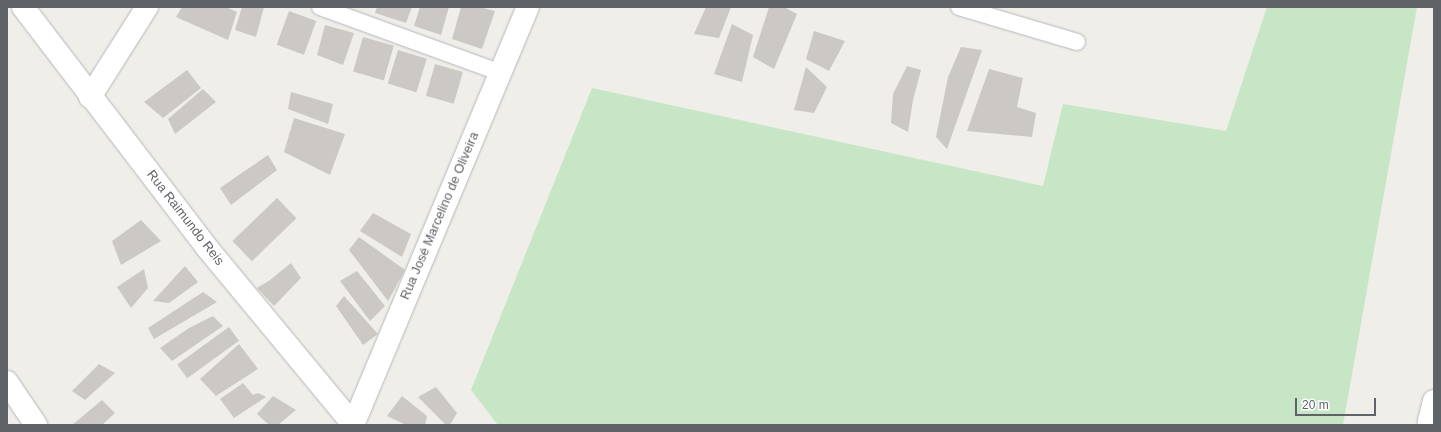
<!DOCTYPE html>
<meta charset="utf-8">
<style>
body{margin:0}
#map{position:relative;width:1441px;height:432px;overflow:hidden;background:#f0eee8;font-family:Arial,sans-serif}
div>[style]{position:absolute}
.green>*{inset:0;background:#c6e6c6}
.building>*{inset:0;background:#ccc9c4;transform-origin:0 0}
.roads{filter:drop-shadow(0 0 1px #b4b7bb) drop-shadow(0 0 1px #b4b7bb)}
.lane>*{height:16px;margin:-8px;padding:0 8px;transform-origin:8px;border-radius:8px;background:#fff}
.street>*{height:22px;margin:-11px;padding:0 11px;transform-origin:11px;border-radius:11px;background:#fff}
.secondary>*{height:22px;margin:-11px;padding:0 11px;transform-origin:11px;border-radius:11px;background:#fff}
span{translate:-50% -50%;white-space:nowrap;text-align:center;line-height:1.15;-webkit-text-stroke:3px #fff;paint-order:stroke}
.street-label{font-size:13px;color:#5f6267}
.frame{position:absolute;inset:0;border:8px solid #5f6267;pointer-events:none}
.scale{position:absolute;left:1295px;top:398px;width:81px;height:18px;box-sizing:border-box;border:2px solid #5f6267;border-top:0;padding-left:5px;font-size:12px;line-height:14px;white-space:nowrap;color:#5f6267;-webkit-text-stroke:3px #fff;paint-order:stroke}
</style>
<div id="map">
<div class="green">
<i style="clip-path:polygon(1267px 7px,1417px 7px,1343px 425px,498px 425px,471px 390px,592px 88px,1043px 186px,1063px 104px,1226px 131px)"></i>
</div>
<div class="building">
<i style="clip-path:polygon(182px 7px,226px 7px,237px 12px,228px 40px,176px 17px)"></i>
<i style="clip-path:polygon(242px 7px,264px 7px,256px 37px,235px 30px)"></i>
<i style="clip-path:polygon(377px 7px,412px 7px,406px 23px,375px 13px)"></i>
<i style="clip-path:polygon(420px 7px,449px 7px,441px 35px,414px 26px)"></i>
<i style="clip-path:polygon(461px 7px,479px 7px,495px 11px,482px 49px,452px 39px)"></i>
<i style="clip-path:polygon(706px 7px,731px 7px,719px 38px,694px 34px)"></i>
<i style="clip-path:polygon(769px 7px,784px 7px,797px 14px,774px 69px,753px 57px)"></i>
<i style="left:289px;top:11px;width:29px;height:36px;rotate:20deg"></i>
<i style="clip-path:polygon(732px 24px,753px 35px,742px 82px,714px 74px)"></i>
<i style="clip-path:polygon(325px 25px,354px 33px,343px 65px,317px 55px)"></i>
<i style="clip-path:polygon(814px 31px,845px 41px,829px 71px,806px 59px)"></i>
<i style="left:363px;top:37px;width:32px;height:36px;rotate:16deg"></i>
<i style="clip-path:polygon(961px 47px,982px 50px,947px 149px,936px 137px,948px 77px)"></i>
<i style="left:398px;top:50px;width:30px;height:35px;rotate:17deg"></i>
<i style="left:435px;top:64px;width:29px;height:33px;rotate:16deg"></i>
<i style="clip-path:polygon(907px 66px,921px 70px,913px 100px,908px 132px,891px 123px,893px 94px)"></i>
<i style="clip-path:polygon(806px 67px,827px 87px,814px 113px,794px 110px)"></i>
<i style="clip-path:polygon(989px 69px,1023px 78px,1017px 107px,1036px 113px,1032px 137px,967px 131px)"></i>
<i style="clip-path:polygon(187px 70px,201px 88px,163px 118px,144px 102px)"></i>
<i style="clip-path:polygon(203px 89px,216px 102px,175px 134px,168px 119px)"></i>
<i style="clip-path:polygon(291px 92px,333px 104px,328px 124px,288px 109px)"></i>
<i style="clip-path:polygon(294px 118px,345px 134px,330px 175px,284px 152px)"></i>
<i style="clip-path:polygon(268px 155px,277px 170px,231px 205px,220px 188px)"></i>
<i style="left:277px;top:198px;width:28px;height:62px;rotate:46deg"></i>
<i style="clip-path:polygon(373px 213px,411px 234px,402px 257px,360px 231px)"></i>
<i style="clip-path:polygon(141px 220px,161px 241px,121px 265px,112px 241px)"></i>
<i style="clip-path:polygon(359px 237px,405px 270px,388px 301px,349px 250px)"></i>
<i style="clip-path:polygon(291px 263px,301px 278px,274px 306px,257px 288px,270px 280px)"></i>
<i style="clip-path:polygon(185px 266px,198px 282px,169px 303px,153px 301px)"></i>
<i style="clip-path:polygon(144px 269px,148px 288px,131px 308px,117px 287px)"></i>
<i style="clip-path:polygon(357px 271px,385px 306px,370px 321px,340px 281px)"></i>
<i style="clip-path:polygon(203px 292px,217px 302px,154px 339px,148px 328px)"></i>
<i style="clip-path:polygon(344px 296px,378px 334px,363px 345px,336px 306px)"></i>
<i style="clip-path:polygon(213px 316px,223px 326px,172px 361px,160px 348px,189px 328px)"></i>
<i style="left:229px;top:327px;width:17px;height:64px;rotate:54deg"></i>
<i style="clip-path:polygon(239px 344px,258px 369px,216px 396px,200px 379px)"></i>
<i style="clip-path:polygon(99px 364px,115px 373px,85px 400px,72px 391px)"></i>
<i style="clip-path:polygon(243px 383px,253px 395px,258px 393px,266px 397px,234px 418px,220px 399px)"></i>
<i style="clip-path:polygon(436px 387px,457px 413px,450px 425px,446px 425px,418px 397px)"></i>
<i style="clip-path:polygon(273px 396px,296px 410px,278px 425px,269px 425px,257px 414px)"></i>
<i style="clip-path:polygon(402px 396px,427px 416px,425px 425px,406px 425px,387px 416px)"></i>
<i style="clip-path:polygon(102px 400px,115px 413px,102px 425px,72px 425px)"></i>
</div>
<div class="roads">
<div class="lane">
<i style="left:320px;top:7px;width:193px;rotate:20deg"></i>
<i style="left:959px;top:7px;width:123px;rotate:16.5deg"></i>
</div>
<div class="street">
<i style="left:23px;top:7px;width:305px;rotate:52.6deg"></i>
<i style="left:208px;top:249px;width:227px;rotate:50.4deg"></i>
<i style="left:90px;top:97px;width:107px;rotate:-57.7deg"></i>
<i style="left:7px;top:382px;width:52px;rotate:56deg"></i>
<i style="left:1434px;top:401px;width:21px;rotate:104deg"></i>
<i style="left:1429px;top:421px;width:5px;rotate:11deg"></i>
</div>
<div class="secondary">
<i style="left:353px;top:425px;width:453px;rotate:-67.3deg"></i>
</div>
</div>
<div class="street-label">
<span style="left:440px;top:216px;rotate:-67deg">Rua José Marcelino de Oliveira</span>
<span style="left:185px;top:218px;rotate:52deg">Rua Raimundo Reis</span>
</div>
<div class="frame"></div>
<div class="scale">20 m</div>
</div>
